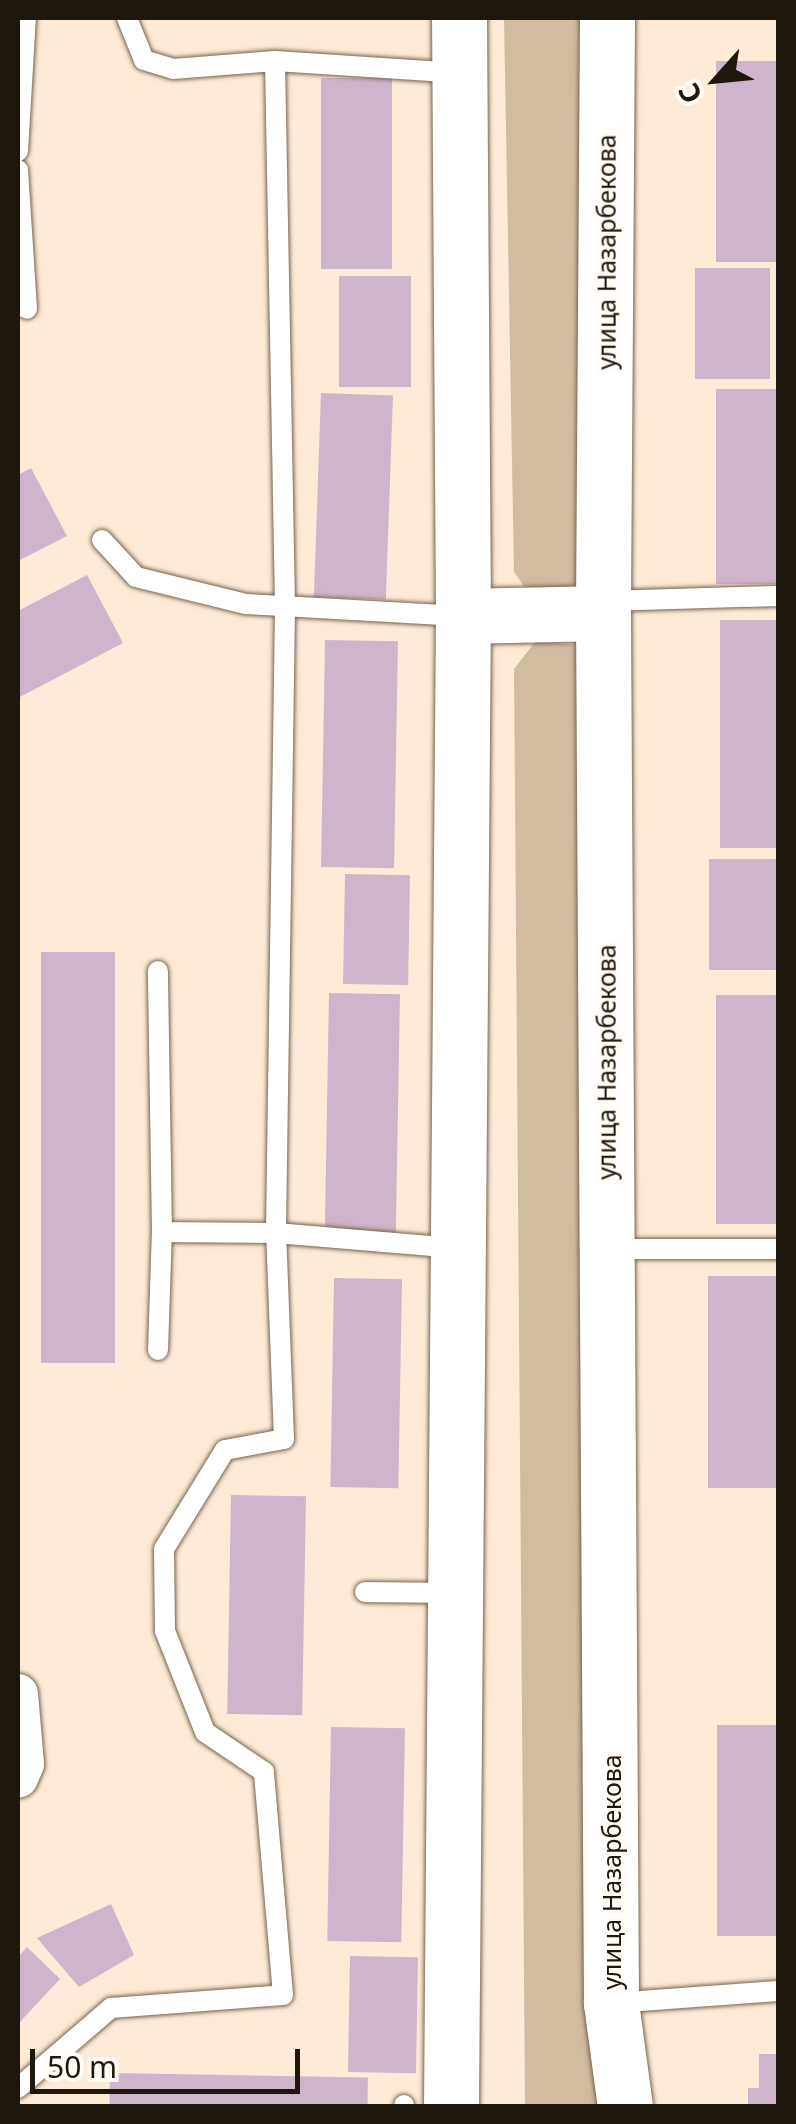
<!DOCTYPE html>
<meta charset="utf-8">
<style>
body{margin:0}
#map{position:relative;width:796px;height:2124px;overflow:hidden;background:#fdebd7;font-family:"Noto Sans",sans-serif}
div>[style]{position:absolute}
.green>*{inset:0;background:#d1bba1}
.building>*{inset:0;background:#cfb5cb;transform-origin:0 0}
.roads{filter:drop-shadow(0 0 2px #76644d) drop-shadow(0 0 2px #76644d)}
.lane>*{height:20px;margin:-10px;padding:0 10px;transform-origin:10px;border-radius:10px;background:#fff}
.street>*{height:40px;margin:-20px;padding:0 20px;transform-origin:20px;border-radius:20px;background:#fff}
.secondary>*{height:55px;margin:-27.5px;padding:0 27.5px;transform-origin:27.5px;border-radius:27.5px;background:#fff}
span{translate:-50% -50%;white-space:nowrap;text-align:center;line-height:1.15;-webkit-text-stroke:8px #fffbf6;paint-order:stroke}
.street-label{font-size:25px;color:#1e170e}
.frame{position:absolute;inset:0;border:20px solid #1e170e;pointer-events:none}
.north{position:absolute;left:666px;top:30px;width:100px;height:100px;-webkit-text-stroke:8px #fffbf6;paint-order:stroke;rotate:243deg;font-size:28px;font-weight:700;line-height:40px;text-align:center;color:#1e170e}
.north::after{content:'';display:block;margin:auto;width:35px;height:45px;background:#1e170e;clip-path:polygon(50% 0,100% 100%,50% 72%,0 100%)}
.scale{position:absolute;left:30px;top:2049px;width:270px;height:45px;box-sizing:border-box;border:5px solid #1e170e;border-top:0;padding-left:12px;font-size:30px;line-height:35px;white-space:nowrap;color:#1e170e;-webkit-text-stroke:8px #fffbf6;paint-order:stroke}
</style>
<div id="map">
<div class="green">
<i style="clip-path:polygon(504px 18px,620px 18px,603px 592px,529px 593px,514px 572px)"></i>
<i style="clip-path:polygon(535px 642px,596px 646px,628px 2106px,525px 2106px,514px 669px)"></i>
</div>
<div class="building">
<i style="left:778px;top:61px;width:201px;height:62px;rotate:90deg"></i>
<i style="left:321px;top:78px;width:71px;height:191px"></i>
<i style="left:695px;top:268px;width:75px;height:111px"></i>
<i style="left:339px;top:276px;width:72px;height:111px"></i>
<i style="left:716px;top:389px;width:62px;height:195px"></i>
<i style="left:321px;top:393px;width:72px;height:204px;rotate:2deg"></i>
<i style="clip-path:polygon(31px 468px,67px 536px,18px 561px,18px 475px)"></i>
<i style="clip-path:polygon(87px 575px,123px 643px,18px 698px,18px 611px)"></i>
<i style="left:720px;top:620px;width:58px;height:228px"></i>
<i style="left:325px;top:640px;width:73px;height:227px;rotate:1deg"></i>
<i style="left:709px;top:859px;width:69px;height:111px"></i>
<i style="left:345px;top:874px;width:65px;height:110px;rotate:1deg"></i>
<i style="left:41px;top:952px;width:74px;height:411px"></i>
<i style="left:329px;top:993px;width:71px;height:238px;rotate:1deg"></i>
<i style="left:716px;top:995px;width:62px;height:229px"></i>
<i style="left:708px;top:1276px;width:70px;height:212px"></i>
<i style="left:334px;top:1278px;width:68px;height:209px;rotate:1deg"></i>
<i style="left:231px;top:1495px;width:75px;height:219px;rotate:1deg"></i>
<i style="left:717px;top:1725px;width:61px;height:211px"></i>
<i style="left:331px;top:1727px;width:74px;height:214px;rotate:1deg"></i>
<i style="clip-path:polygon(111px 1904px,134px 1955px,79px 1987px,37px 1938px)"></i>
<i style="clip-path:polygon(27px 1947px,60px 1979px,18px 2024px,18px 1957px)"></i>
<i style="left:350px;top:1956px;width:68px;height:116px;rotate:1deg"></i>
<i style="clip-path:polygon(759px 2054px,778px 2054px,778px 2106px,748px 2106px,748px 2088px,759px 2088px)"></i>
<i style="left:110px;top:2073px;width:258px;height:33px;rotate:1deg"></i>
</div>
<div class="roads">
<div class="lane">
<i style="left:127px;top:18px;width:45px;rotate:68deg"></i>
<i style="left:144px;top:60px;width:30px;rotate:17deg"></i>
<i style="left:173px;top:69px;width:102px;rotate:-4.5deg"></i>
<i style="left:275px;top:61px;width:184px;rotate:3.7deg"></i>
<i style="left:275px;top:61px;width:547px;rotate:88.95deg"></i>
<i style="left:285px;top:608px;width:625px;rotate:90.83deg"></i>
<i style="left:276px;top:1233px;width:181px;rotate:4.8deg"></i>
<i style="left:18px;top:151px;width:133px;rotate:-86.6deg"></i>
<i style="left:18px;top:170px;width:139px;rotate:86.3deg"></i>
<i style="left:102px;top:540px;width:50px;rotate:47.4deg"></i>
<i style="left:136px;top:577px;width:113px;rotate:13.8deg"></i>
<i style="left:246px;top:604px;width:215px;rotate:3.2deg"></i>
<i style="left:606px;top:601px;width:172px;rotate:-1.7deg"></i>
<i style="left:611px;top:1249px;width:167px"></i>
<i style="left:158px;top:1350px;width:118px;rotate:-88.1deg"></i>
<i style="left:365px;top:1592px;width:90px;rotate:0.6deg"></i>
<i style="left:613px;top:2003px;width:165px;rotate:-4.2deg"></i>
<i style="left:18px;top:2088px;width:123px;rotate:-40.7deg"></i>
<i style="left:111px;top:2008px;width:172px;rotate:-4.3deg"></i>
<i style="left:283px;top:1995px;width:224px;rotate:-94.9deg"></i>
<i style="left:264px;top:1772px;width:71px;rotate:-145.9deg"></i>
<i style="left:205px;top:1732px;width:109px;rotate:-111.6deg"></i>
<i style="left:165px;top:1631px;width:82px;rotate:-90.7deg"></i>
<i style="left:164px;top:1549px;width:116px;rotate:-58.4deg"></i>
<i style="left:225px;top:1450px;width:60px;rotate:-10.6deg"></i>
<i style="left:284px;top:1439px;width:206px;rotate:-92.2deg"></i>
<i style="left:276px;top:1233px;width:114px;rotate:-179.5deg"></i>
<i style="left:162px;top:1232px;width:261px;rotate:-90.9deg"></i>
<i style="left:404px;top:2105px;width:1px;rotate:90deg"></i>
</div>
<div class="street">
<i style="left:18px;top:1694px;width:70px;rotate:85.1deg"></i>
<i style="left:24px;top:1764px;width:15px;rotate:113deg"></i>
</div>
<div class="secondary">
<i style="left:607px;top:18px;width:595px;rotate:90.39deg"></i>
<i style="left:603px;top:613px;width:1390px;rotate:89.67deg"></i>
<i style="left:611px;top:2003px;width:104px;rotate:82.3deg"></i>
<i style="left:463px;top:616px;width:140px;rotate:-1.2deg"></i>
<i style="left:451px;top:2106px;width:1490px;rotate:-89.54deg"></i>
<i style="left:463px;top:616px;width:598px;rotate:-90.38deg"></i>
</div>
</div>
<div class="street-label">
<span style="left:606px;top:252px;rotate:-90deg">улица Назарбекова</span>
<span style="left:606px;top:1062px;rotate:-90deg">улица Назарбекова</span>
<span style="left:611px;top:1872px;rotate:-90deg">улица Назарбекова</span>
</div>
<div class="frame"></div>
<div class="north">С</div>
<div class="scale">50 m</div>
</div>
